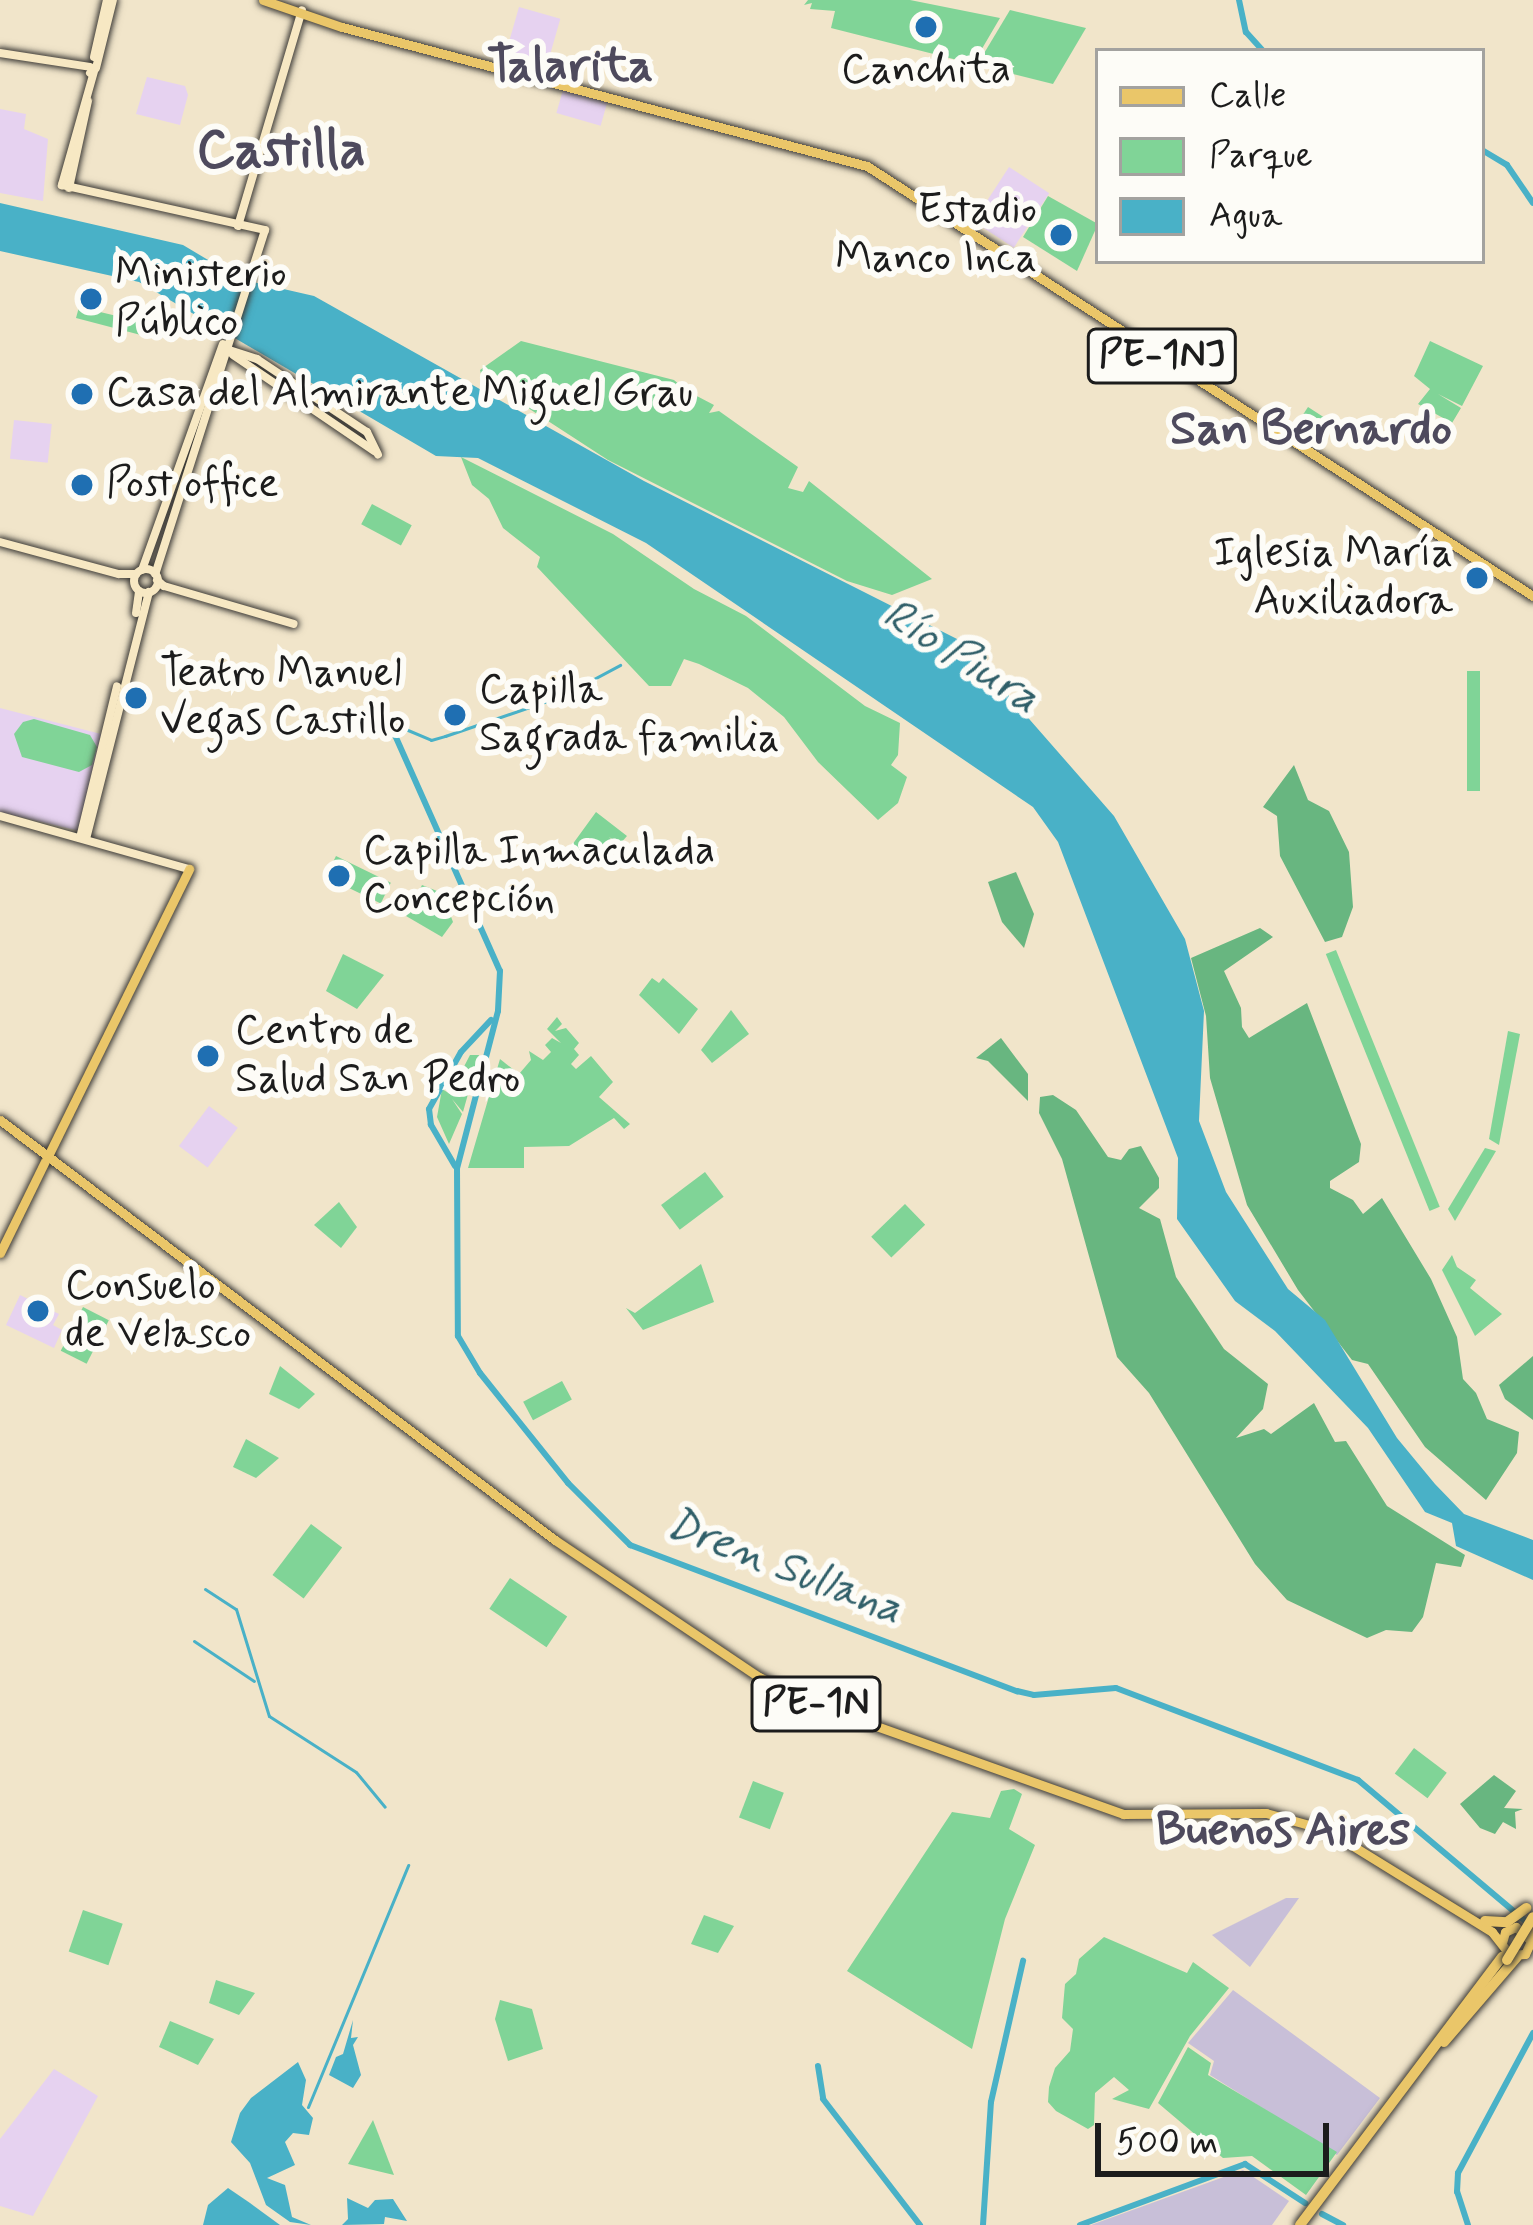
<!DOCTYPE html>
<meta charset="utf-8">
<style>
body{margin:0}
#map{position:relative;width:1533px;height:2225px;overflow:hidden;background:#f1e5ca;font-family:Mynerve,sans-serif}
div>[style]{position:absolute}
.built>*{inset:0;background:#e6d2f0;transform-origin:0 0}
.industrial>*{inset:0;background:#c8bfd8}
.green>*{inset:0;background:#80d497;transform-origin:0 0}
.forest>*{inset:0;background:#68b680}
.water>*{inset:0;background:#49b1c7}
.stream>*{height:3px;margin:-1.5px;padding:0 1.5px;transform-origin:1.5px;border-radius:1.5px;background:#49b1c7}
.canal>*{height:6px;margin:-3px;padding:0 3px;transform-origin:3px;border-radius:3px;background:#49b1c7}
.roads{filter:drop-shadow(0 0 3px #3c3a36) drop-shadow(0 0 3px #3c3a36)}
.secondary>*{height:8px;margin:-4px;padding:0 4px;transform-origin:4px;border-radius:4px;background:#f7e8c3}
.secondary>.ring{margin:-4px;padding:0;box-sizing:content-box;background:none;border:8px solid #f7e8c3;border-radius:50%}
.primary>*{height:9px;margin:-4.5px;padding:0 4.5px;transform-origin:4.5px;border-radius:4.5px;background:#eac669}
.motorway>*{height:10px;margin:-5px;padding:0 5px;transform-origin:5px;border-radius:5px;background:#eac669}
.bridges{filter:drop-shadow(0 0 3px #3c3a36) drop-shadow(0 0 3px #3c3a36)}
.motorway-bridge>*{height:10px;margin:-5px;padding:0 5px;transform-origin:5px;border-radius:5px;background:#eac669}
.dots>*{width:33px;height:33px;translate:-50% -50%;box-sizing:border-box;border:6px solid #fdfcf7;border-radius:50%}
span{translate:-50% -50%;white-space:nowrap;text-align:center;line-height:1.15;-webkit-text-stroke:12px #fdfcf7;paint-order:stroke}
.shield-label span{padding:3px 9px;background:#fdfcf7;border:3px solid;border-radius:9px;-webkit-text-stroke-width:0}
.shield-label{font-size:39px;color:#1c1c1c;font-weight:700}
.poi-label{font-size:42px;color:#1c1c1c}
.right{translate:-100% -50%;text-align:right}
.left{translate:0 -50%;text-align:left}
.water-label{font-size:45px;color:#305f69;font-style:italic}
.quarter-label{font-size:48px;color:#4e4a5d;font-weight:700}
.district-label{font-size:54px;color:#4e4a5d;font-weight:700}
.legend{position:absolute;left:1095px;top:48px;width:390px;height:216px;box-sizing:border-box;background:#fdfcf7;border:3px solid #a3a29f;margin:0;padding:15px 21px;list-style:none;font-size:36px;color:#1c1c1c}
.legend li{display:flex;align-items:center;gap:24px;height:60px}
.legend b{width:60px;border:3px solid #a3a29f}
.scale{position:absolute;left:1095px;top:2123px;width:234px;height:54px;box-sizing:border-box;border:6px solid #1c1c1c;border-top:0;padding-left:15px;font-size:36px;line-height:42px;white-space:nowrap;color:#1c1c1c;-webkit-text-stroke:9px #fdfcf7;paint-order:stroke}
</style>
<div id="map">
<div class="built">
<i style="left:519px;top:7px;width:43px;height:56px;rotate:16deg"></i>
<i style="clip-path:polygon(147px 77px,185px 86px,188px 95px,180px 125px,136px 114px)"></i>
<i style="left:563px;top:90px;width:46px;height:24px;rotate:16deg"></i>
<i style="clip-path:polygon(0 109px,26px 114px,24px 129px,48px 139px,43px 201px,0 193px)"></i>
<i style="left:1009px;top:167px;width:48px;height:65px;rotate:33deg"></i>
<i style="left:14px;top:420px;width:38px;height:39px;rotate:6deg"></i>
<i style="clip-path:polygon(0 708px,101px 734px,79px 831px,0 812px)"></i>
<i style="left:209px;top:1106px;width:36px;height:50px;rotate:37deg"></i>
<i style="clip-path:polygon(20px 1295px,59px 1314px,53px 1325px,62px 1330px,54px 1348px,6px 1325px)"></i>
<i style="clip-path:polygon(54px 2069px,98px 2096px,33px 2216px,0 2206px,0 2139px)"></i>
</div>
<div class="industrial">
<i style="clip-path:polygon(1286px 1898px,1299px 1898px,1250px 1967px,1212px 1935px)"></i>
<i style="clip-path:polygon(1233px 1990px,1380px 2098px,1337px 2155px,1210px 2075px,1214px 2061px,1188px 2043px)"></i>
<i style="clip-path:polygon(1243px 2170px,1289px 2201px,1272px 2225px,1091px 2225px)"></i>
</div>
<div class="green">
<i style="clip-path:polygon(808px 0,910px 0,1000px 18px,973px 64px,831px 28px,835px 11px,810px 9px,812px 3px,804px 5px)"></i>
<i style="clip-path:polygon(1010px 10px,1086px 28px,1053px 84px,977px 65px)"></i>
<i style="clip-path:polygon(1048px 196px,1098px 224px,1077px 271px,1023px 237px)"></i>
<i style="clip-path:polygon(79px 307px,159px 326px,156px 339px,76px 318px)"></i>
<i style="clip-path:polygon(521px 341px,674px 380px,681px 386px,683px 412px,693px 394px,714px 405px,709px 413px,719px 411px,798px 467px,788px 488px,803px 492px,809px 481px,932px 579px,892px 595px,847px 581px,608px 460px,482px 378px,480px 370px)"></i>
<i style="clip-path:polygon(1430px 341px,1483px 366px,1462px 406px,1438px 394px,1461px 408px,1452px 423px,1418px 404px,1430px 389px,1414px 376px)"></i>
<i style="left:1308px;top:407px;width:30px;height:31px;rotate:33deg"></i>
<i style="clip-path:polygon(461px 457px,613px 534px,694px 589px,746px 616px,865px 706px,900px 723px,898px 755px,891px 765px,907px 777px,898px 803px,878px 820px,818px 762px,784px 717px,748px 688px,699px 664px,684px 659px,671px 686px,649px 686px,537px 567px,540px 557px,503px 528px,489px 499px,472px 485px)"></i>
<i style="left:372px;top:504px;width:45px;height:23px;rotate:28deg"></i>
<i style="left:1467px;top:671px;width:13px;height:120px"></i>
<i style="clip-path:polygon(34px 719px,90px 735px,97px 747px,92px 765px,79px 772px,22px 757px,14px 734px,23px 722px)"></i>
<i style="clip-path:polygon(596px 812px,627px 836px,620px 844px,609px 837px,617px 845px,609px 856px,600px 850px,593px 860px,572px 845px)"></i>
<i style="left:336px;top:856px;width:61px;height:23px;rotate:26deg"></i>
<i style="clip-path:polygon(422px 885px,442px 893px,453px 922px,442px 937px,406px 916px)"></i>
<i style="left:1336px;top:950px;width:277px;height:11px;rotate:68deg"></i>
<i style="clip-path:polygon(343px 954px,384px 975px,357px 1009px,326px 991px)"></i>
<i style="clip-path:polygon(652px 978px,659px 983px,663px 978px,698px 1009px,679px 1034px,639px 995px)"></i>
<i style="clip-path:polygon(731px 1010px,749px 1034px,712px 1063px,701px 1050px)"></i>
<i style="clip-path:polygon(557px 1017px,562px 1024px,555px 1031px,566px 1028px,579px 1043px,574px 1049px,579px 1055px,571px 1064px,576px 1069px,591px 1056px,613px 1082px,599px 1097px,630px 1124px,624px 1129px,614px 1118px,569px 1146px,524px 1147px,524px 1168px,468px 1168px,500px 1059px,519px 1074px,531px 1060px,529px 1051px,543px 1060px,551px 1052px,545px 1045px,552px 1038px,561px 1043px,547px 1029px)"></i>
<i style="clip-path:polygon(1508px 1031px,1520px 1034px,1499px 1145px,1489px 1139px)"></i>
<i style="clip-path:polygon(470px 1055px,479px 1055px,463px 1112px,452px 1099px,462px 1114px,449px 1144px,437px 1117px,442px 1089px,452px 1095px,442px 1074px,457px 1080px)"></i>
<i style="clip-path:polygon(1485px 1148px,1496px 1151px,1455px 1221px,1448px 1209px)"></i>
<i style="left:705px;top:1172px;width:31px;height:55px;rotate:53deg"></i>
<i style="clip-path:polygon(339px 1202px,357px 1227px,341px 1248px,314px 1225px)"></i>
<i style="left:905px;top:1204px;width:29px;height:47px;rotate:46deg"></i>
<i style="clip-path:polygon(1452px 1255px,1457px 1267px,1476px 1280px,1470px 1288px,1502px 1314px,1475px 1336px,1442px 1270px)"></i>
<i style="clip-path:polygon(701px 1264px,714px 1302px,643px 1330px,626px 1308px,635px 1313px)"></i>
<i style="left:83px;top:1307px;width:29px;height:49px;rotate:27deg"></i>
<i style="clip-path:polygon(280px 1366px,315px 1394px,299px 1409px,269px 1394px)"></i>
<i style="left:562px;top:1381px;width:21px;height:44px;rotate:62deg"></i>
<i style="clip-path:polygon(246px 1439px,279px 1458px,256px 1478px,233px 1467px)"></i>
<i style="left:311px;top:1524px;width:39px;height:64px;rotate:37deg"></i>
<i style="left:510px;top:1578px;width:69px;height:37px;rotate:34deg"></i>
<i style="left:1414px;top:1748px;width:41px;height:32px;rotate:37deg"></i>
<i style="left:753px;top:1781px;width:33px;height:39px;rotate:21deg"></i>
<i style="clip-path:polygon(1014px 1789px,1022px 1794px,1009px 1829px,1035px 1845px,1005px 1919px,972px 2049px,847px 1971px,952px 1812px,990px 1818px,1001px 1791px)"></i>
<i style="left:83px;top:1910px;width:42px;height:44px;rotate:19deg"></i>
<i style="clip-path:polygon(704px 1915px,734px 1926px,718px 1953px,691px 1944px)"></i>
<i style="clip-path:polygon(1104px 1937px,1187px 1973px,1193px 1962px,1229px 1988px,1190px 2036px,1149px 2109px,1112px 2099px,1129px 2090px,1114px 2077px,1095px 2093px,1094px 2125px,1088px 2129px,1056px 2111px,1048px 2102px,1049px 2087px,1055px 2068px,1070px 2051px,1073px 2029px,1062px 2018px,1065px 1984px,1076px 1974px,1079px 1959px)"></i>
<i style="clip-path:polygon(216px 1980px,255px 1993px,239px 2015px,209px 2003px)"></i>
<i style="clip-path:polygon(500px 2000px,532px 2009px,543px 2049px,508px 2061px,495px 2019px)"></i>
<i style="clip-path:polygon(170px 2021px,214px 2039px,198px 2065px,159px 2047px)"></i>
<i style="clip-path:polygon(1188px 2047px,1211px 2063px,1208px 2075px,1337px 2152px,1306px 2195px,1252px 2156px,1223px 2158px,1158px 2103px)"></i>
<i style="clip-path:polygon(373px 2120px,394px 2175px,348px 2164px)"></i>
</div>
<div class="forest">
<i style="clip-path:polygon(1294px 765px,1308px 800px,1329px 811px,1349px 852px,1353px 907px,1342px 937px,1325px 942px,1280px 856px,1277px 816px,1263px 807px)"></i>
<i style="clip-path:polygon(1016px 872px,1034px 914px,1024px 948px,1002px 922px,988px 882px)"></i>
<i style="clip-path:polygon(1260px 928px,1273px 937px,1224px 971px,1241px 1008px,1242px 1027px,1249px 1038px,1307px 1003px,1361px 1144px,1359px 1162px,1330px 1181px,1330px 1188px,1353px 1200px,1363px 1214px,1382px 1198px,1431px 1279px,1457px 1337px,1463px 1379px,1476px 1393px,1487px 1419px,1519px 1432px,1517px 1453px,1486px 1500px,1425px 1447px,1368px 1364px,1352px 1360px,1298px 1290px,1247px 1205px,1210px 1078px,1206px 1016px,1191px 958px)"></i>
<i style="clip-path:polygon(1001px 1038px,1028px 1074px,1028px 1101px,988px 1061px,976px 1058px)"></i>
<i style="clip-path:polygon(1053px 1095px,1076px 1110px,1108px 1157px,1121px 1160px,1129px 1149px,1141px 1146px,1159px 1178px,1159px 1188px,1139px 1208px,1160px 1219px,1176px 1277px,1224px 1349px,1268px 1384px,1263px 1409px,1236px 1438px,1264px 1429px,1271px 1434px,1314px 1403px,1335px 1442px,1346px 1441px,1387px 1506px,1465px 1555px,1461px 1567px,1436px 1563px,1423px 1617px,1412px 1632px,1386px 1630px,1367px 1638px,1287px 1600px,1255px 1564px,1149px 1393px,1117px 1357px,1062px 1159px,1039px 1113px,1040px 1097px)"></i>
<i style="clip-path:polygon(1533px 1356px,1533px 1420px,1505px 1399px,1499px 1385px)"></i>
<i style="clip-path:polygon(1494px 1775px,1516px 1791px,1504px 1808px,1523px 1809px,1515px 1812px,1516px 1829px,1503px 1822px,1495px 1834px,1480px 1828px,1460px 1804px)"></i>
</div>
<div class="water">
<i style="clip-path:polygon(0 203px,183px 245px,240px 279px,314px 296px,644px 481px,961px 641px,1114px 816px,1185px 939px,1204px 1011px,1199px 1121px,1226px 1192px,1288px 1289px,1325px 1320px,1397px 1438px,1435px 1484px,1464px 1514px,1533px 1540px,1533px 1580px,1456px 1546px,1452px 1523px,1425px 1512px,1368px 1428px,1275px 1331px,1235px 1301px,1177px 1219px,1178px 1158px,1058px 842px,1033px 807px,646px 543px,478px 458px,436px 456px,139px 282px,0 251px)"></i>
<i style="clip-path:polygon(353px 2020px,351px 2038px,358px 2037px,353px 2045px,361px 2075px,353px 2088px,329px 2075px,336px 2057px,343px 2054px)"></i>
<i style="clip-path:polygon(298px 2062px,306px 2080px,302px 2105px,313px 2118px,309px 2135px,293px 2133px,285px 2142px,295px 2165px,267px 2178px,285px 2185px,292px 2217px,311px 2225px,290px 2222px,266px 2205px,250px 2163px,231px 2142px,240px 2113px,251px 2098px)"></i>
<i style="clip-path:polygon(228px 2188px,250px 2203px,280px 2225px,203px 2225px,208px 2205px)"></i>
<i style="clip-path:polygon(347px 2198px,368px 2208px,375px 2200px,393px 2199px,407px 2221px,385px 2217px,384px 2224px,342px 2225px,348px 2219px)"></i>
</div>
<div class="stream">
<i style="left:396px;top:732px;width:8px;rotate:-30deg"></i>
<i style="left:403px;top:728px;width:30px;rotate:23deg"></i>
<i style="left:431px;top:740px;width:15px;rotate:-16deg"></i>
<i style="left:445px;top:736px;width:124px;rotate:-18.9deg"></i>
<i style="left:562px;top:696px;width:66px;rotate:-28.1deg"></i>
<i style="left:205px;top:1589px;width:37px;rotate:33deg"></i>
<i style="left:236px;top:1609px;width:112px;rotate:72.9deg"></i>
<i style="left:269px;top:1716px;width:103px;rotate:32.8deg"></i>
<i style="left:356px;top:1772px;width:45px;rotate:50.4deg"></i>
<i style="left:194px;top:1641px;width:72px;rotate:33.7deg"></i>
<i style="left:308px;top:2107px;width:262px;rotate:-67.5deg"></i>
</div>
<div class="canal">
<i style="left:1239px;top:0;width:33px;rotate:78deg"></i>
<i style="left:1246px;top:32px;width:25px;rotate:48deg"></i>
<i style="left:1482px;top:150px;width:29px;rotate:31deg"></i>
<i style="left:1507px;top:165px;width:46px;rotate:55.6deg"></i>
<i style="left:390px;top:724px;width:270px;rotate:66deg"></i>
<i style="left:500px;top:971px;width:40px;rotate:92.9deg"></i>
<i style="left:498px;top:1011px;width:162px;rotate:104.6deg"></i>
<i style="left:457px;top:1168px;width:168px;rotate:89.7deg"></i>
<i style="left:458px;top:1336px;width:43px;rotate:59.3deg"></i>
<i style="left:480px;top:1373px;width:141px;rotate:51.3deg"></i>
<i style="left:568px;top:1483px;width:88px;rotate:45deg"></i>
<i style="left:630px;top:1545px;width:414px;rotate:20.7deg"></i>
<i style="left:1017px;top:1691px;width:17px;rotate:13deg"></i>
<i style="left:1034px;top:1695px;width:82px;rotate:-4.9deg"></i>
<i style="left:1116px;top:1688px;width:259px;rotate:20.8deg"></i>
<i style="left:1358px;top:1780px;width:224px;rotate:40.1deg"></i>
<i style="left:455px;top:1166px;width:48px;rotate:-120.3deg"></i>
<i style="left:431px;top:1125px;width:16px;rotate:-97deg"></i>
<i style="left:429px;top:1109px;width:65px;rotate:-60.7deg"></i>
<i style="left:461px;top:1052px;width:44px;rotate:-46.8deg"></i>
<i style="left:818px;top:2066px;width:33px;rotate:81deg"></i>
<i style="left:823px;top:2099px;width:159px;rotate:52.4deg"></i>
<i style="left:1322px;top:2214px;width:24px;rotate:28deg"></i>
<i style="left:983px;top:2225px;width:123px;rotate:-86.3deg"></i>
<i style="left:991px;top:2102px;width:145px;rotate:-77.2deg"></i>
<i style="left:1080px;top:2225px;width:176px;rotate:-20.3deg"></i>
<i style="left:1245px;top:2164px;width:72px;rotate:33deg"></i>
<i style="left:1468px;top:2225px;width:35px;rotate:-108deg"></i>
<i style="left:1457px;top:2192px;width:19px;rotate:-87deg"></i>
<i style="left:1458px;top:2173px;width:159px;rotate:-61.8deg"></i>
</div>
<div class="roads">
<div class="secondary">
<i style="left:0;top:53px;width:91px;rotate:8.8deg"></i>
<i style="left:94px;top:57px;width:58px;rotate:-77.2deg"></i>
<i style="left:96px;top:68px;width:70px;rotate:-76deg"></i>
<i style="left:90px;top:73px;width:7px;rotate:-45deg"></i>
<i style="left:95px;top:68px;width:122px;rotate:105.8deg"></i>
<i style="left:62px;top:185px;width:208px;rotate:12.5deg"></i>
<i style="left:265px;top:230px;width:361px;rotate:107.7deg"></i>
<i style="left:69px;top:188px;width:89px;rotate:-77.7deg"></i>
<i style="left:238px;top:226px;width:225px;rotate:-73.5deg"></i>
<i style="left:223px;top:348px;width:36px;rotate:18deg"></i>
<i style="left:257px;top:359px;width:132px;rotate:33.6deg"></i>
<i style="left:367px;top:432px;width:25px;rotate:64deg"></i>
<i style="left:233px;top:355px;width:171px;rotate:34.2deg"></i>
<i style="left:0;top:542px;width:123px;rotate:15.1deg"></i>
<i style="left:119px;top:574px;width:17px"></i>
<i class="ring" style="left:134px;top:569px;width:16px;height:16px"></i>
<i style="left:142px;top:570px;width:240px;rotate:-70.3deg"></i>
<i style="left:157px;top:580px;width:9px;rotate:41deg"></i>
<i style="left:164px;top:586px;width:135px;rotate:16.3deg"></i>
<i style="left:136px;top:613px;width:22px;rotate:-82deg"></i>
<i style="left:0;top:816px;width:196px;rotate:15.7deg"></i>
<i style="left:80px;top:838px;width:156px;rotate:-76.3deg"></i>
<i style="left:86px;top:839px;width:255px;rotate:-75.7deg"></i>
</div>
<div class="primary">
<i style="left:263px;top:0;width:83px;rotate:18.9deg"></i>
<i style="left:342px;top:27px;width:543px;rotate:14.83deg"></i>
<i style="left:867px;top:166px;width:793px;rotate:32.85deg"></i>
<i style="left:0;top:1120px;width:696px;rotate:37.12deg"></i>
<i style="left:555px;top:1540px;width:246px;rotate:33.9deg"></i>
<i style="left:759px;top:1677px;width:68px;rotate:25.4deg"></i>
<i style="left:820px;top:1706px;width:322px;rotate:19.6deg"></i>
<i style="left:1123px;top:1814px;width:143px;rotate:-0.4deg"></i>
<i style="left:1266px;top:1813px;width:63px;rotate:15.6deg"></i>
<i style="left:1327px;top:1830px;width:194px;rotate:31.7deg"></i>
<i style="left:1492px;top:1932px;width:29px;rotate:52deg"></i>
<i style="left:1510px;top:1955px;width:15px;rotate:-4deg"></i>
<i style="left:1525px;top:1954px;width:14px;rotate:-65deg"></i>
<i style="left:1531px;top:1941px;width:21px;rotate:-137deg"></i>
<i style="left:1516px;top:1927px;width:12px;rotate:156deg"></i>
<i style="left:1505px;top:1932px;width:11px;rotate:105deg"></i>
<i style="left:48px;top:1156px;width:320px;rotate:-63.8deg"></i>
<i style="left:0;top:1253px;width:102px;rotate:-63.9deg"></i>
</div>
<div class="motorway">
<i style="left:1485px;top:1921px;width:22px;rotate:3deg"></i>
<i style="left:1507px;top:1922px;width:24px;rotate:-36deg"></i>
<i style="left:1530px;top:1937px;width:6px;rotate:-59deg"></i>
<i style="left:1444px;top:2042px;width:112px;rotate:-49.3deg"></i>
<i style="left:1300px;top:2225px;width:336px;rotate:-53deg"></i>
</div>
</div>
<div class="bridges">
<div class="motorway-bridge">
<i style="left:1507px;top:1960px;width:50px;rotate:-58.8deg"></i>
</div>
</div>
<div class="dots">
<i style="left:926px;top:27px;background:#1f6fb2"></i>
<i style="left:1061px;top:235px;background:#1f6fb2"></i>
<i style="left:91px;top:299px;background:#1f6fb2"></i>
<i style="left:82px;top:394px;background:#1f6fb2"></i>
<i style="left:82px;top:485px;background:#1f6fb2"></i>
<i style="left:1477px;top:578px;background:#1f6fb2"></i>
<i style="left:136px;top:698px;background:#1f6fb2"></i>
<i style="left:455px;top:715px;background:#1f6fb2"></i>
<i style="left:339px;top:876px;background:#1f6fb2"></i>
<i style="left:208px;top:1056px;background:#1f6fb2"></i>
<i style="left:38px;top:1311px;background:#1f6fb2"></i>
</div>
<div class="shield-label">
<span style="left:1162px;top:356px">PE-1NJ</span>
<span style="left:816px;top:1704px">PE-1N</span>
</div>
<div class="poi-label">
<span style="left:926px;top:71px">Canchita</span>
<span class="right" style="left:1037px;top:235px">Estadio<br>Manco Inca</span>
<span class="left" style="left:115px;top:299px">Ministerio<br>Público</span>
<span class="left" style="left:106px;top:394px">Casa del Almirante Miguel Grau</span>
<span class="left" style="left:106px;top:485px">Post office</span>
<span class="right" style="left:1453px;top:578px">Iglesia María<br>Auxiliadora</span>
<span class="left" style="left:160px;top:698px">Teatro Manuel<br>Vegas Castillo</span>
<span class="left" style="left:479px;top:715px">Capilla<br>Sagrada familia</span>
<span class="left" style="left:363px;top:876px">Capilla Inmaculada<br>Concepción</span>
<span class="left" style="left:235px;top:1056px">Centro de<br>Salud San Pedro</span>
<span class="left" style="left:65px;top:1311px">Consuelo<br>de Velasco</span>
</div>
<div class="water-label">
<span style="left:961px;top:657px;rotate:32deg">Río Piura</span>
<span style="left:784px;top:1567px;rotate:21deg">Dren Sullana</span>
</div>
<div class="quarter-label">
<span style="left:570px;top:67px">Talarita</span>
<span style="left:1311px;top:430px">San Bernardo</span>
<span style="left:1283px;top:1831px">Buenos Aires</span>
</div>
<div class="district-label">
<span style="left:281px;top:152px">Castilla</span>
</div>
<ul class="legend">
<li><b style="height:15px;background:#eac669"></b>Calle</li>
<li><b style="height:33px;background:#80d497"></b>Parque</li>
<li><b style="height:33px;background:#49b1c7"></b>Agua</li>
</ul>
<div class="scale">500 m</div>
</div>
